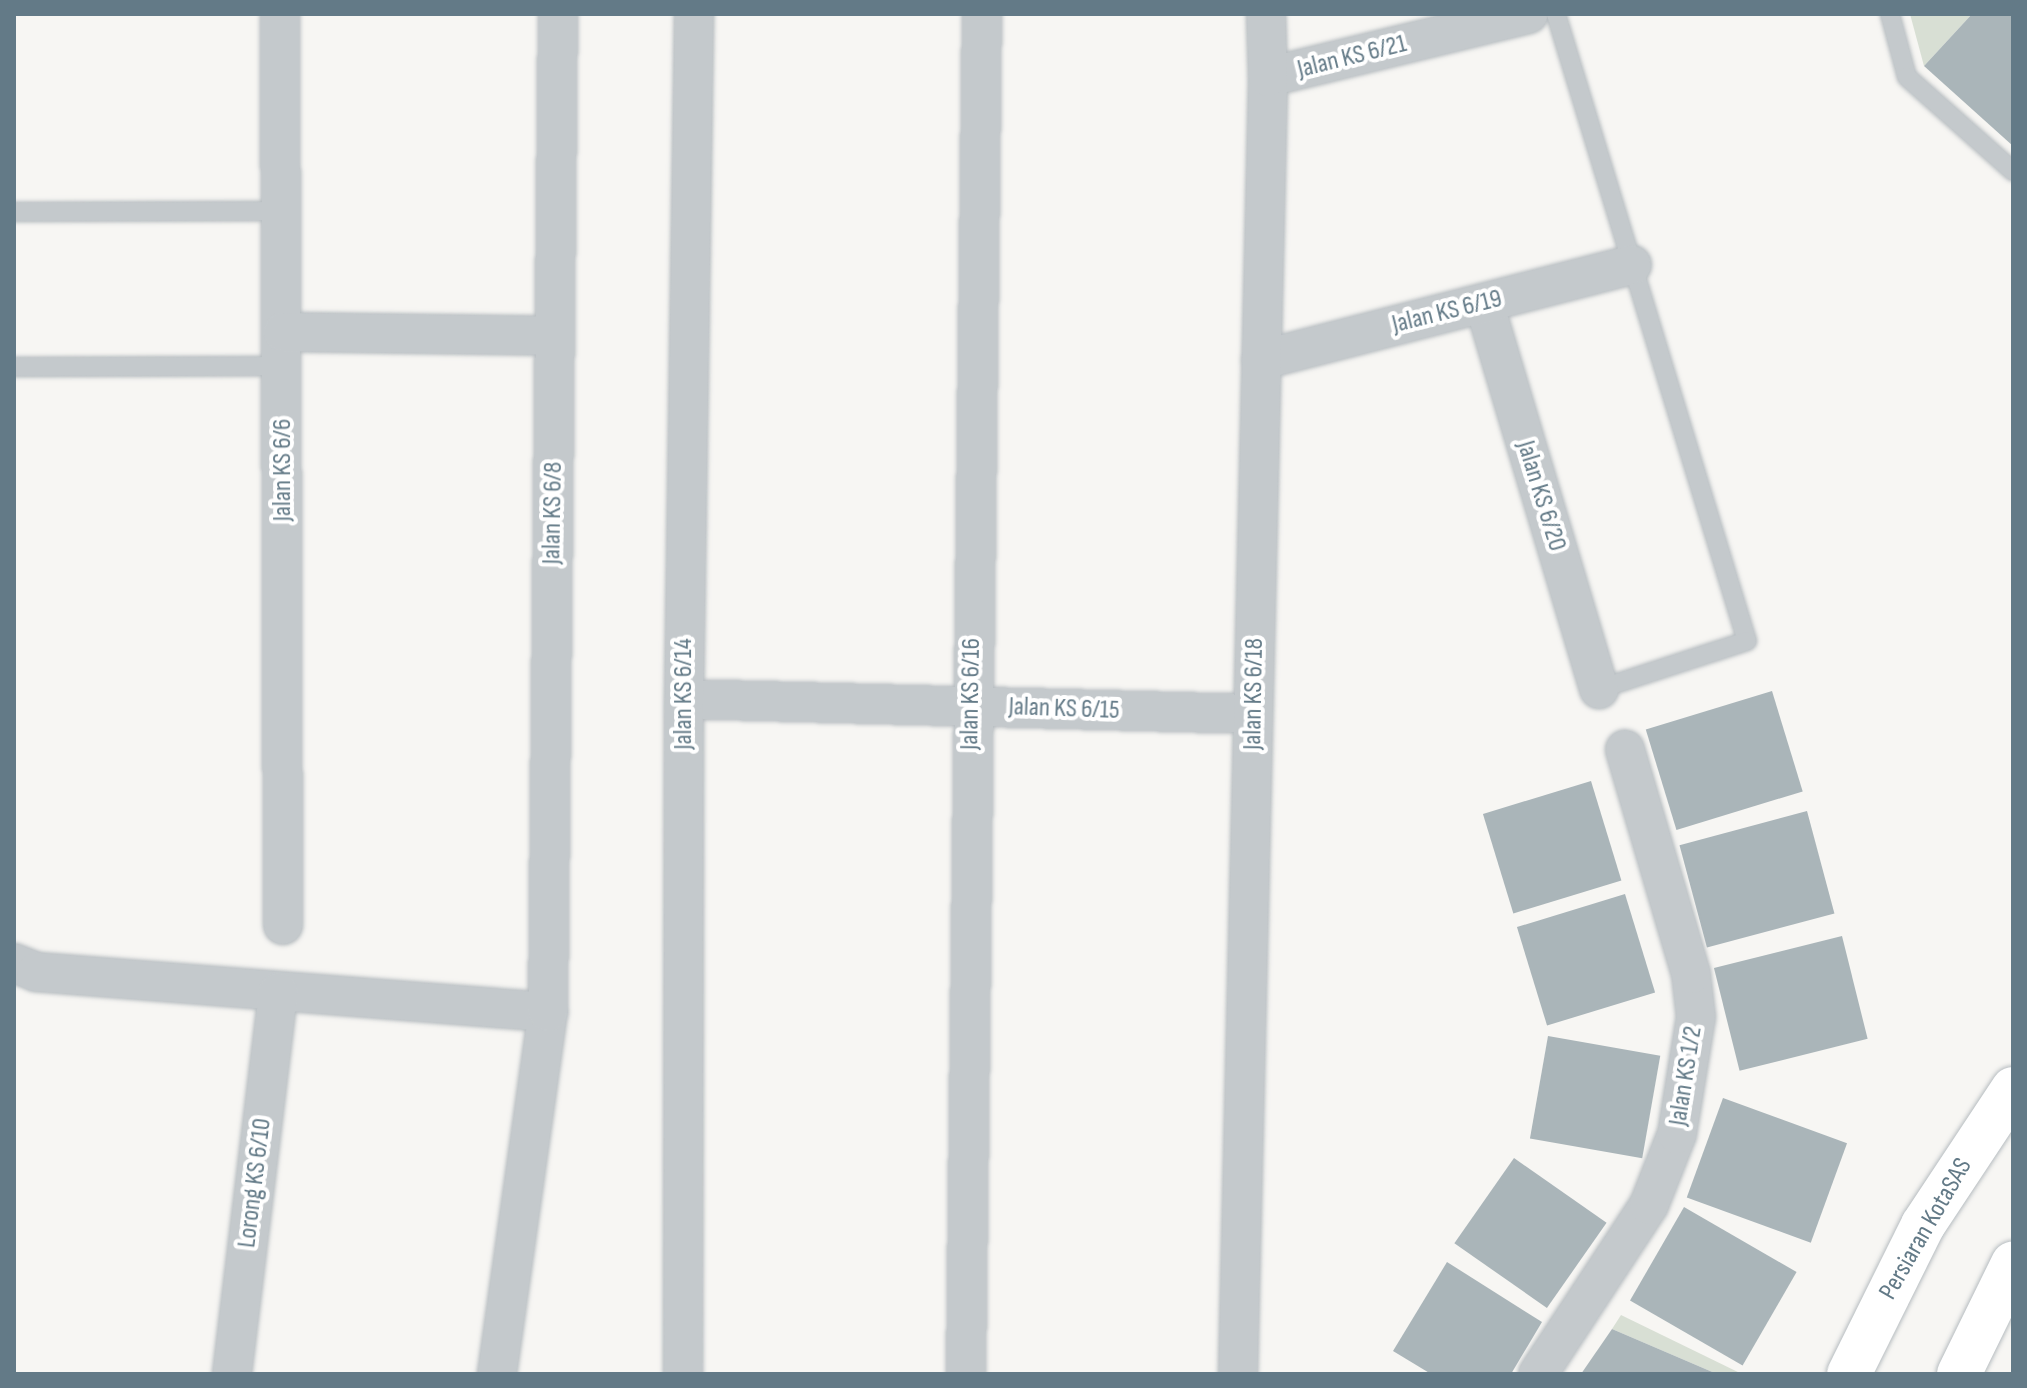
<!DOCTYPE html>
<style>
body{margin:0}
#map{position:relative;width:2027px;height:1388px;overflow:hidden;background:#f7f6f3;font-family:"Sofia Sans Condensed",sans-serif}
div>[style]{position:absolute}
.green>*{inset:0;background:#d8dfd4}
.building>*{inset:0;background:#aab5b9;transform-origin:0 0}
.roads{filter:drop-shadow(0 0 2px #b6bcc0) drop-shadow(0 0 2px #b6bcc0)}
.service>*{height:18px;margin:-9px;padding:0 9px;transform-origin:9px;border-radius:9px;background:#c4c9cc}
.minor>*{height:38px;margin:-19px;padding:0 19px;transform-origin:19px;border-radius:19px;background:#c4c9cc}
.secondary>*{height:44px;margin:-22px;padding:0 22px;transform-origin:22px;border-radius:22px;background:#fff}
span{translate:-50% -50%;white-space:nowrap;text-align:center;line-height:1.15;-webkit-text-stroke:8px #fff;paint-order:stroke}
.street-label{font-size:26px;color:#637a87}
.frame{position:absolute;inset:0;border:16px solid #637a87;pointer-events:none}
</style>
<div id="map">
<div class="green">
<i style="clip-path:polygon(1910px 14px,1972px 14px,1924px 66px)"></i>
<i style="clip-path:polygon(1621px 1315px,1742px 1374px,1717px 1374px,1612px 1329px)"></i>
</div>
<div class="building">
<i style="clip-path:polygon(1972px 14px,2013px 14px,2013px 146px,1924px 66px)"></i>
<i style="left:1772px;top:691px;width:105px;height:132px;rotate:73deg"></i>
<i style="left:1591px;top:781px;width:104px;height:113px;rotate:73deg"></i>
<i style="left:1807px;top:811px;width:106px;height:132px;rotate:75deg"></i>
<i style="left:1625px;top:894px;width:103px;height:113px;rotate:73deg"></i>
<i style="left:1842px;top:936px;width:106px;height:132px;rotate:76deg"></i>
<i style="left:1548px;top:1036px;width:114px;height:104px;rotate:10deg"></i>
<i style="left:1723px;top:1098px;width:132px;height:106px;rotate:20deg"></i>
<i style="left:1514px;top:1158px;width:113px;height:104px;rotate:35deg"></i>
<i style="left:1684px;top:1207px;width:130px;height:108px;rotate:30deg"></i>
<i style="clip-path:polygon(1447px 1262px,1542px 1322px,1511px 1374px,1431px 1374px,1393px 1351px)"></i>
<i style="clip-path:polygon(1612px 1329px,1717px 1374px,1581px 1374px)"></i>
</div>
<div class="roads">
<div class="service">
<i style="left:1556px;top:14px;width:655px;rotate:73.06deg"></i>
<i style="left:1747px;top:641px;width:156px;rotate:162deg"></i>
<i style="left:1890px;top:14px;width:65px;rotate:74.9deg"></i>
<i style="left:1907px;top:77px;width:142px;rotate:41.6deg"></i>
<i style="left:14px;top:212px;width:268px;rotate:-0.2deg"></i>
<i style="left:14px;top:367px;width:269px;rotate:-0.2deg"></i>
</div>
<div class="minor">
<i style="left:280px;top:14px;width:911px;rotate:89.81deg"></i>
<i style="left:1268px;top:77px;width:268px;rotate:-13.6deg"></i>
<i style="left:1484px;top:303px;width:403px;rotate:73.4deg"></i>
<i style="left:283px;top:332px;width:272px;rotate:0.8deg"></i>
<i style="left:1261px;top:360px;width:383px;rotate:-14.4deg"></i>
<i style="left:684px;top:699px;width:569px;rotate:1.51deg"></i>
<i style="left:14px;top:963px;width:24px;rotate:22deg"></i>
<i style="left:36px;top:972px;width:514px;rotate:4.47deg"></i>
<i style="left:232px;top:1374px;width:385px;rotate:-83.1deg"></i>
<i style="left:497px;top:1374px;width:366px;rotate:-82deg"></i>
<i style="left:548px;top:1012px;width:998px;rotate:-89.43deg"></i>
<i style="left:683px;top:1374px;width:675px;rotate:-89.92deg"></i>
<i style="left:684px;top:699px;width:685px;rotate:-89.16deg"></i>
<i style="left:966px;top:1374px;width:1360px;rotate:-89.33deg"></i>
<i style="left:1238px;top:1374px;width:1297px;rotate:-88.67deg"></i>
<i style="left:1268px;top:77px;width:63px;rotate:-91.8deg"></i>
<i style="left:1538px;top:1374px;width:202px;rotate:-56.7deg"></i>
<i style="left:1649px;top:1205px;width:76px;rotate:-68.5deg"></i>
<i style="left:1677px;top:1134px;width:119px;rotate:-80.8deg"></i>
<i style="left:1696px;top:1017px;width:43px;rotate:-96.6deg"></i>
<i style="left:1691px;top:974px;width:234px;rotate:-106.4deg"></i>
</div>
<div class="secondary">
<i style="left:1849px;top:1374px;width:166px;rotate:-63.6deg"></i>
<i style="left:1923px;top:1225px;width:163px;rotate:-56.5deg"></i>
<i style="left:1959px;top:1374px;width:123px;rotate:-63.9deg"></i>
</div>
</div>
<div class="street-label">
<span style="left:1352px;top:57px;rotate:-14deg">Jalan KS 6/21</span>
<span style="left:1447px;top:312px;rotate:-14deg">Jalan KS 6/19</span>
<span style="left:283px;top:470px;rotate:-90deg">Jalan KS 6/6</span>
<span style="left:1541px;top:496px;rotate:73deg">Jalan KS 6/20</span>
<span style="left:553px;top:513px;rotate:-89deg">Jalan KS 6/8</span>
<span style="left:684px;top:694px;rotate:-90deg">Jalan KS 6/14</span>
<span style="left:971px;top:694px;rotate:-89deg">Jalan KS 6/16</span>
<span style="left:1254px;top:694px;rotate:-89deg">Jalan KS 6/18</span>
<span style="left:1064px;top:709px;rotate:2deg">Jalan KS 6/15</span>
<span style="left:1686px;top:1076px;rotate:-81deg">Jalan KS 1/2</span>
<span style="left:255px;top:1183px;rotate:-83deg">Lorong KS 6/10</span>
<span style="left:1926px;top:1229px;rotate:-60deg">Persiaran KotaSAS</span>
</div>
<div class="frame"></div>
</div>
